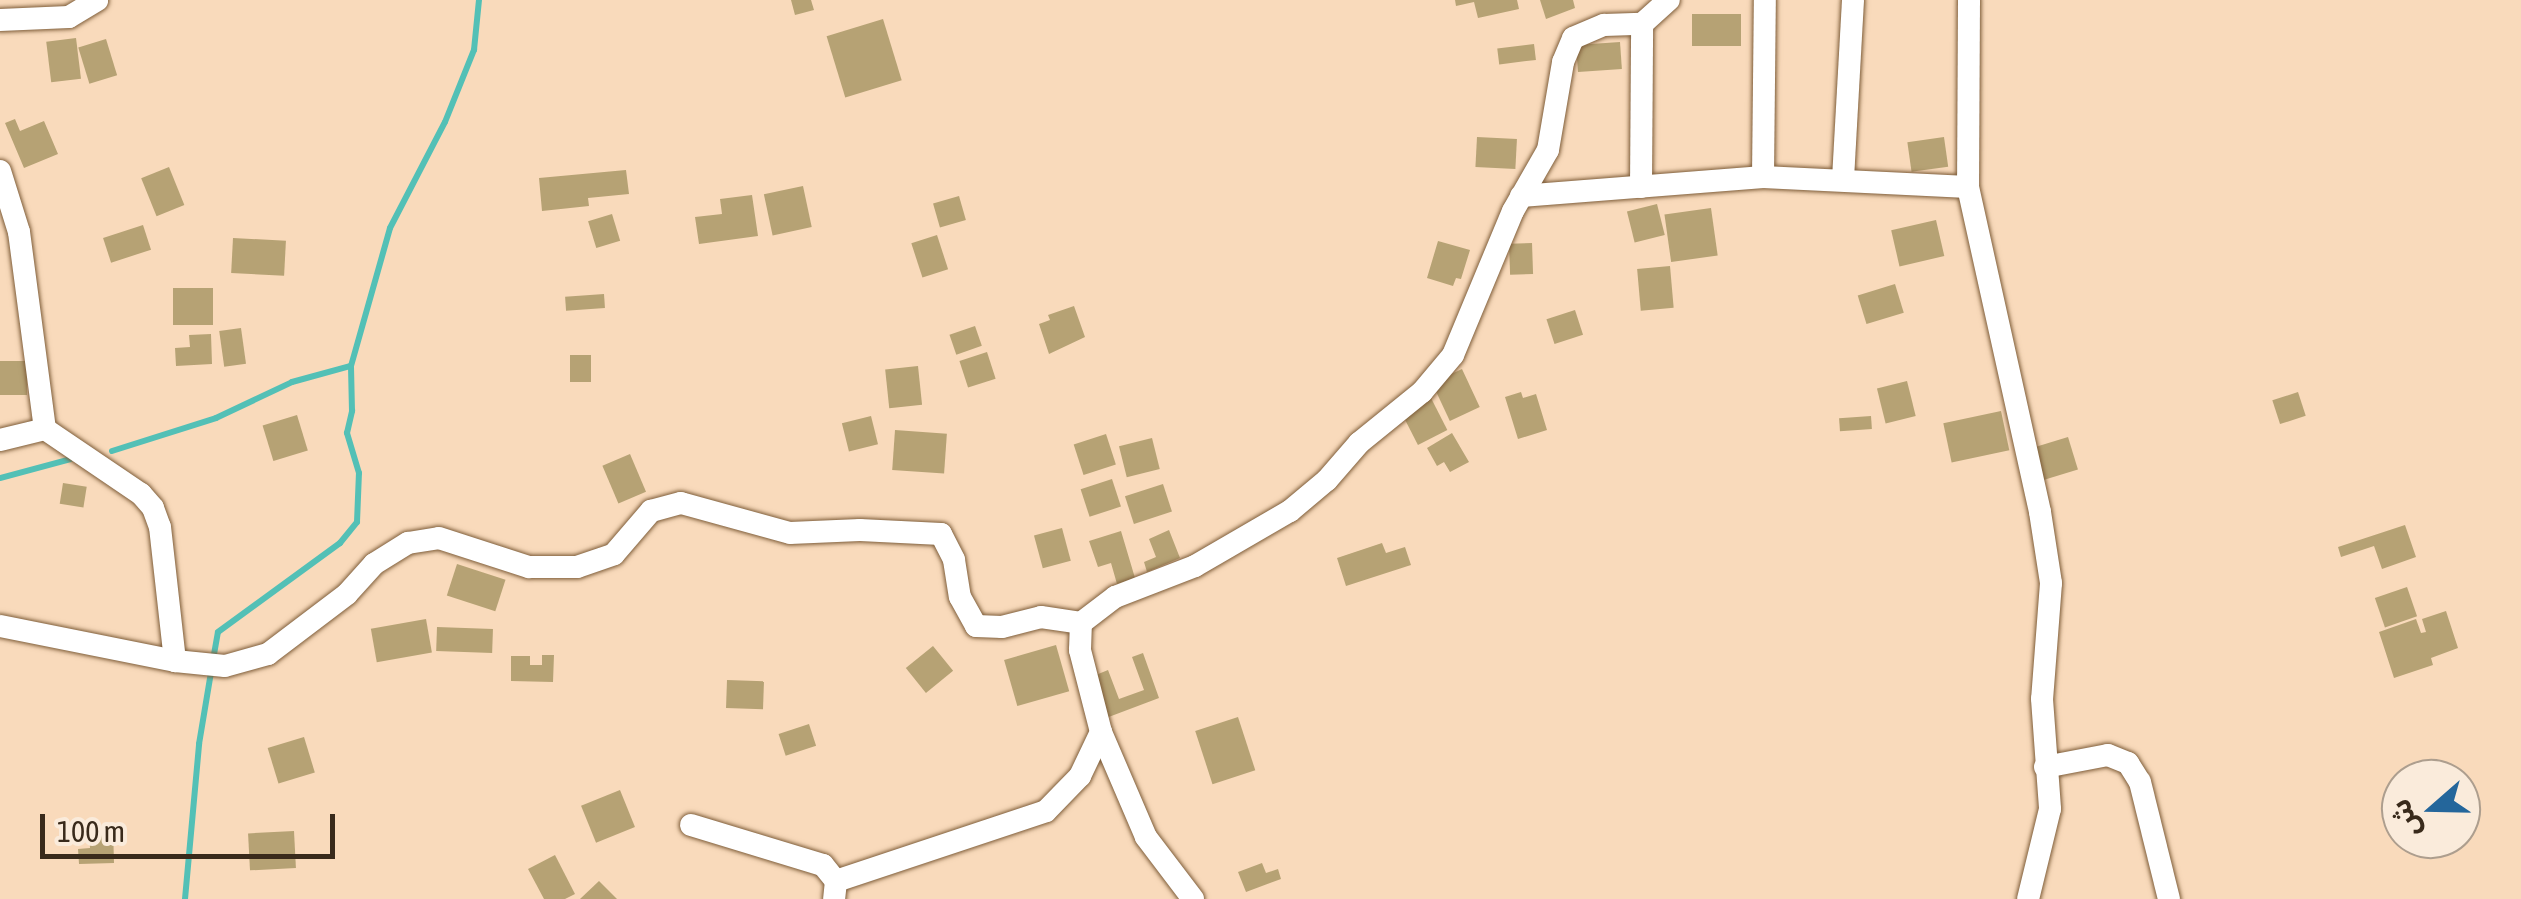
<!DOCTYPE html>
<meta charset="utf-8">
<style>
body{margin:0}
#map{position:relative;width:2521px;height:899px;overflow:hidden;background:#f9dabb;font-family:"Asap Condensed","Noto Sans Arabic",sans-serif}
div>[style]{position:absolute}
.stream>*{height:6px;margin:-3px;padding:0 3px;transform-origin:3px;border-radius:3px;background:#53c0b6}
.building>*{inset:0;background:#b6a274;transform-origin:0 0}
.roads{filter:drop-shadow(0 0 2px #7e5d39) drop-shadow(0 0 2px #7e5d39)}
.minor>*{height:22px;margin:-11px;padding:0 11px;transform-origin:11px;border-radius:11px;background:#fff}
span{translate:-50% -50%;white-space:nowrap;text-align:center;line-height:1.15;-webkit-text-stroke:8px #faebdb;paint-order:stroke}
.north{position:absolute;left:2381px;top:759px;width:100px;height:100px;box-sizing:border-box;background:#faebdb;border:2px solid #ad9e8e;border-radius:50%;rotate:250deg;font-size:28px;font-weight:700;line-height:40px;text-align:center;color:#392a1b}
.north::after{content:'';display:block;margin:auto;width:35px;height:45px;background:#24669b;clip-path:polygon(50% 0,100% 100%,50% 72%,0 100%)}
.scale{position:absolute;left:40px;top:814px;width:295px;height:45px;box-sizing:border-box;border:5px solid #392a1b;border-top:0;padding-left:12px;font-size:30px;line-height:35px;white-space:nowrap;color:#392a1b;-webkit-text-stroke:8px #faebdb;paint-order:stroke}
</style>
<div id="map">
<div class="stream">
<i style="left:112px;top:451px;width:109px;rotate:-17.6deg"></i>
<i style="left:216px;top:418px;width:84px;rotate:-25.3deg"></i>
<i style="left:292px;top:382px;width:60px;rotate:-15.4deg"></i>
<i style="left:0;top:478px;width:73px;rotate:-15deg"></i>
<i style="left:213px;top:660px;width:28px;rotate:-80deg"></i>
<i style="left:218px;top:632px;width:151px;rotate:-36.1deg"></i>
<i style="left:340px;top:543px;width:27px;rotate:-51deg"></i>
<i style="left:357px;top:522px;width:49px;rotate:-87.7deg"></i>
<i style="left:359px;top:473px;width:42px;rotate:-106.7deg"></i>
<i style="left:347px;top:433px;width:23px;rotate:-77deg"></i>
<i style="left:352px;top:411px;width:45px;rotate:-91.3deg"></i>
<i style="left:351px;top:366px;width:143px;rotate:-74.2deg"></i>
<i style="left:390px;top:228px;width:119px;rotate:-62.6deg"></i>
<i style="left:445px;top:122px;width:78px;rotate:-68.1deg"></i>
<i style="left:474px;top:50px;width:50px;rotate:-84.3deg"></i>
<i style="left:185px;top:899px;width:156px;rotate:-84.8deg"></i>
<i style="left:199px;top:744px;width:73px;rotate:-80.5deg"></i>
</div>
<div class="building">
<i style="clip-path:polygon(791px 0,811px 0,814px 10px,795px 15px)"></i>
<i style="clip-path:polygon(1455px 0,1517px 0,1519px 9px,1478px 18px,1474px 2px,1456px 6px)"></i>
<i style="clip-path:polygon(1540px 0,1573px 0,1575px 8px,1546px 19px)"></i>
<i style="left:1741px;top:14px;width:32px;height:49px;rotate:90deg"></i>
<i style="left:883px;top:19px;width:64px;height:59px;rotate:73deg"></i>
<i style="left:76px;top:38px;width:41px;height:30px;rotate:83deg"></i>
<i style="left:106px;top:39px;width:38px;height:29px;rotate:73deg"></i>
<i style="left:1620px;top:42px;width:27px;height:44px;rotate:86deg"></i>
<i style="left:1534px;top:44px;width:16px;height:37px;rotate:83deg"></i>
<i style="clip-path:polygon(15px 119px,20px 131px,44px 121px,58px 154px,24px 168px,5px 123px)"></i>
<i style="left:1477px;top:137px;width:40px;height:30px;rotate:3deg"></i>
<i style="left:1944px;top:137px;width:30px;height:37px;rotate:82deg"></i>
<i style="left:169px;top:167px;width:41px;height:30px;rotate:68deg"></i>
<i style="clip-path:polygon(626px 170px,629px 194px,588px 198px,589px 206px,542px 211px,539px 178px)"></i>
<i style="left:803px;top:186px;width:42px;height:40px;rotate:78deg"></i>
<i style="clip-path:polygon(752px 195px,758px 236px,699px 244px,695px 217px,722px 214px,720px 199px)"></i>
<i style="left:959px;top:196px;width:25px;height:27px;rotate:74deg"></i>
<i style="left:1657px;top:204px;width:32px;height:31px;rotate:76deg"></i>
<i style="left:1711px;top:208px;width:48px;height:47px;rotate:82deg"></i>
<i style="left:612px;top:214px;width:28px;height:25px;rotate:73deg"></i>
<i style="left:1936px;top:220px;width:37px;height:46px;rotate:77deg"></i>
<i style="left:143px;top:225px;width:26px;height:42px;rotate:72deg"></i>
<i style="left:937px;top:235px;width:36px;height:27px;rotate:72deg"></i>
<i style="left:233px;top:238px;width:53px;height:35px;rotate:3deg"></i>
<i style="clip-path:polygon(1438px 241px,1470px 250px,1461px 279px,1456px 278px,1453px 286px,1427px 278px)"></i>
<i style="left:1532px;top:243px;width:31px;height:23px;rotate:88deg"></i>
<i style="left:1670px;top:266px;width:42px;height:33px;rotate:85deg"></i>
<i style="left:1895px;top:284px;width:30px;height:39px;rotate:73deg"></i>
<i style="left:173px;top:288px;width:40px;height:37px"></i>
<i style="left:604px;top:294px;width:14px;height:39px;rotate:86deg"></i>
<i style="clip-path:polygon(1074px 306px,1085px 337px,1049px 354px,1039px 324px,1050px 320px,1048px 315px)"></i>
<i style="left:1575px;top:310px;width:26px;height:30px;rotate:72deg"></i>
<i style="left:975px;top:326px;width:21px;height:27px;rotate:71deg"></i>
<i style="left:241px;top:328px;width:36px;height:22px;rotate:82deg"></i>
<i style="clip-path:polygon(211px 334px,212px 364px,176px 366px,175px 348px,190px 347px,189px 335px)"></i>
<i style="left:987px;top:352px;width:28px;height:29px;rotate:72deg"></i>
<i style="left:570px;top:355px;width:21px;height:27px"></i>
<i style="left:0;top:361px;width:27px;height:34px"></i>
<i style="left:918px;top:366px;width:39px;height:33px;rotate:84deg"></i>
<i style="left:1462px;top:369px;width:42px;height:33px;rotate:65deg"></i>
<i style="left:1907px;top:381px;width:36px;height:31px;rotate:76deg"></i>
<i style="clip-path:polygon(1521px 392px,1523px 398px,1536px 394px,1547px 430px,1518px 439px,1505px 397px)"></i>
<i style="left:2298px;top:392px;width:25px;height:27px;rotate:72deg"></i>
<i style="left:1431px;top:398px;width:36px;height:33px;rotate:63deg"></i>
<i style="left:2001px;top:411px;width:40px;height:59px;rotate:78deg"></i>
<i style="left:297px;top:415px;width:37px;height:36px;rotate:73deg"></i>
<i style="left:871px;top:416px;width:29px;height:30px;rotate:76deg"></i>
<i style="left:1871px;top:416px;width:13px;height:32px;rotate:86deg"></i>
<i style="left:895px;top:430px;width:52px;height:40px;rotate:4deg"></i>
<i style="clip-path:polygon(1452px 433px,1469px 462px,1450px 472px,1444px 462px,1437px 466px,1427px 448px)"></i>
<i style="left:1106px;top:434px;width:32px;height:34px;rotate:72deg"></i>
<i style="left:2068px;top:437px;width:34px;height:42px;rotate:73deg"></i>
<i style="left:1152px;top:438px;width:32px;height:34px;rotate:76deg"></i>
<i style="left:630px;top:454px;width:41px;height:30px;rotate:67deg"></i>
<i style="left:1112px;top:479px;width:29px;height:33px;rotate:72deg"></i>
<i style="left:63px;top:483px;width:24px;height:21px;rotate:9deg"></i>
<i style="left:1163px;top:484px;width:29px;height:40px;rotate:72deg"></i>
<i style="clip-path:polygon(2405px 525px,2416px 557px,2382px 569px,2374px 546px,2341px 557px,2338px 547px)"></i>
<i style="left:1062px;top:528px;width:34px;height:29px;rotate:75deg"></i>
<i style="clip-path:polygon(1169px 530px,1180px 558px,1147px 572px,1144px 562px,1156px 557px,1149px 539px)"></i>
<i style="clip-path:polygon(1121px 531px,1135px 578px,1117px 584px,1111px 563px,1098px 567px,1089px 541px)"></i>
<i style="clip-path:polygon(1382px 543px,1386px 553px,1405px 547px,1411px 565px,1346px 586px,1337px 558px)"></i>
<i style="left:457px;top:564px;width:51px;height:33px;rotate:18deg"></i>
<i style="left:2407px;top:587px;width:31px;height:34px;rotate:71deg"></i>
<i style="clip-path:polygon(2446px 611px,2458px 648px,2431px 658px,2433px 665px,2394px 678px,2379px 632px,2416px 619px,2421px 633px,2426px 632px,2422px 619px)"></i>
<i style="left:426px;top:619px;width:34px;height:56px;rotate:80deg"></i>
<i style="left:437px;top:627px;width:56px;height:24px;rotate:2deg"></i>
<i style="left:1056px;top:645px;width:48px;height:54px;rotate:74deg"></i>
<i style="left:933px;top:646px;width:32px;height:35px;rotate:51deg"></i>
<i style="clip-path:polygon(1143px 653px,1159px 698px,1106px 718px,1091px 677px,1108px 670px,1119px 699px,1144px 690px,1132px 657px)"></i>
<i style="clip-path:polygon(542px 655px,554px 655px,553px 682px,511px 681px,511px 656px,530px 656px,530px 665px,542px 665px)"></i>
<i style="left:727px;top:680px;width:37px;height:28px;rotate:2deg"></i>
<i style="left:1238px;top:717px;width:56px;height:45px;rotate:72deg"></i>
<i style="left:809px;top:724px;width:23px;height:32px;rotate:72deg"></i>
<i style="left:304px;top:737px;width:37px;height:38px;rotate:73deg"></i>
<i style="left:620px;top:790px;width:40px;height:42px;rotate:68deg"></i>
<i style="clip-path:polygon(104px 827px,113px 827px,114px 863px,79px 864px,78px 849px,90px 848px,89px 833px,104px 833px)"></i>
<i style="left:294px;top:831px;width:37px;height:46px;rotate:87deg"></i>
<i style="clip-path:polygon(555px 855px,575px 894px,565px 899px,544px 899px,528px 869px)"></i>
<i style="clip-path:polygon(1262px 863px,1266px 873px,1278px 869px,1281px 879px,1246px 892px,1238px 872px)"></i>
<i style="clip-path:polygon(599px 881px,617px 899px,580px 899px)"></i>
</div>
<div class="roads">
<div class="minor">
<i style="left:1969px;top:0;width:187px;rotate:90.3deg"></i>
<i style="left:1968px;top:187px;width:333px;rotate:77.5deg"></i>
<i style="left:2040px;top:512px;width:72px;rotate:81.2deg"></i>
<i style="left:2051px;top:583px;width:116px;rotate:94.4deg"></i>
<i style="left:2042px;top:699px;width:110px;rotate:85.8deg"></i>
<i style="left:2050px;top:809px;width:93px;rotate:103.7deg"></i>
<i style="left:0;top:20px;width:69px;rotate:-2.5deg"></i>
<i style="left:69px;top:17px;width:33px;rotate:-31deg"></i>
<i style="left:0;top:171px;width:64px;rotate:72.7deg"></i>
<i style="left:19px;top:232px;width:199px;rotate:82.5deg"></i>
<i style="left:1763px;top:177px;width:177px;rotate:-89.4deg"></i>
<i style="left:1843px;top:179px;width:179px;rotate:-86.8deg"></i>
<i style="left:1641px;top:187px;width:163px;rotate:-89.6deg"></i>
<i style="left:1521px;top:196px;width:243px;rotate:-4.5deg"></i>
<i style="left:1763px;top:177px;width:205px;rotate:2.8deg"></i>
<i style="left:0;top:440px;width:46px;rotate:-13.7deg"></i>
<i style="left:45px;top:429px;width:116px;rotate:34.1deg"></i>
<i style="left:141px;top:494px;width:18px;rotate:49deg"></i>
<i style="left:153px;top:508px;width:20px;rotate:70deg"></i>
<i style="left:160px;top:527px;width:135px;rotate:83.6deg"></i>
<i style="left:175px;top:661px;width:50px;rotate:5.7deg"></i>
<i style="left:225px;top:666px;width:45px;rotate:-15.6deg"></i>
<i style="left:268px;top:654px;width:99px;rotate:-37.2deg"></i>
<i style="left:347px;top:594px;width:40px;rotate:-48deg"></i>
<i style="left:374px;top:564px;width:40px;rotate:-32deg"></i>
<i style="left:408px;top:543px;width:31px;rotate:-9deg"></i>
<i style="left:439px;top:538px;width:95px;rotate:17.9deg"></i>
<i style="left:529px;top:567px;width:48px"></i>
<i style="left:577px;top:567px;width:39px;rotate:-19deg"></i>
<i style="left:614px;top:554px;width:57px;rotate:-49.3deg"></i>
<i style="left:651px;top:511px;width:31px;rotate:-15deg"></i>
<i style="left:681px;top:503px;width:113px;rotate:15.4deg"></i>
<i style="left:790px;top:533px;width:70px;rotate:-2.5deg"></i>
<i style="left:860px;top:530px;width:81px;rotate:2.8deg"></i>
<i style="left:941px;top:534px;width:29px;rotate:63deg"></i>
<i style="left:954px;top:560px;width:37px;rotate:81deg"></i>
<i style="left:960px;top:597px;width:33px;rotate:61deg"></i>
<i style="left:976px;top:626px;width:26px;rotate:2deg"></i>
<i style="left:1002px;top:627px;width:40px;rotate:-14.4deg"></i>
<i style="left:1041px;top:617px;width:40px;rotate:8.5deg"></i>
<i style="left:0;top:626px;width:178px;rotate:11.3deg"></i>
<i style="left:2045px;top:767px;width:64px;rotate:-10.8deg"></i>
<i style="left:2108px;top:755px;width:22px;rotate:22deg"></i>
<i style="left:2128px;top:763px;width:22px;rotate:58deg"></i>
<i style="left:2140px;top:782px;width:121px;rotate:76.1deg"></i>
<i style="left:691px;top:825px;width:138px;rotate:16.9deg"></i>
<i style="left:823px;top:865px;width:21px;rotate:51deg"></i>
<i style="left:836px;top:881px;width:18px;rotate:96deg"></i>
<i style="left:836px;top:881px;width:221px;rotate:-18.4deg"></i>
<i style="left:1046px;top:811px;width:49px;rotate:-45.8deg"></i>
<i style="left:1080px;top:776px;width:49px;rotate:-64.5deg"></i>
<i style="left:1193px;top:899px;width:78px;rotate:-127.2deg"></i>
<i style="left:1146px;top:837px;width:114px;rotate:-113.2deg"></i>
<i style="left:1101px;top:732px;width:85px;rotate:-104.4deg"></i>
<i style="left:1080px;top:650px;width:27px;rotate:-88deg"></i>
<i style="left:1081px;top:623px;width:43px;rotate:-37.4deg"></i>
<i style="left:1115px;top:597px;width:86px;rotate:-21.2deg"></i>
<i style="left:1195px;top:566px;width:110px;rotate:-30.1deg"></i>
<i style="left:1290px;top:511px;width:48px;rotate:-40deg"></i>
<i style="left:1327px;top:480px;width:49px;rotate:-49.1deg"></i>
<i style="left:1359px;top:443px;width:81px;rotate:-39deg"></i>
<i style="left:1422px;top:392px;width:48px;rotate:-50deg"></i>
<i style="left:1453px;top:355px;width:156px;rotate:-67.4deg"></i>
<i style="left:1513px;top:211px;width:70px;rotate:-60.2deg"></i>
<i style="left:1548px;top:150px;width:89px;rotate:-80.3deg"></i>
<i style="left:1563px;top:62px;width:26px;rotate:-67deg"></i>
<i style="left:1573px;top:38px;width:34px;rotate:-23deg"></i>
<i style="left:1604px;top:25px;width:38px;rotate:-2deg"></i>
<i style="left:1642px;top:24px;width:36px;rotate:-42deg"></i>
</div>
</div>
<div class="north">ش</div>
<div class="scale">100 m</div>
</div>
